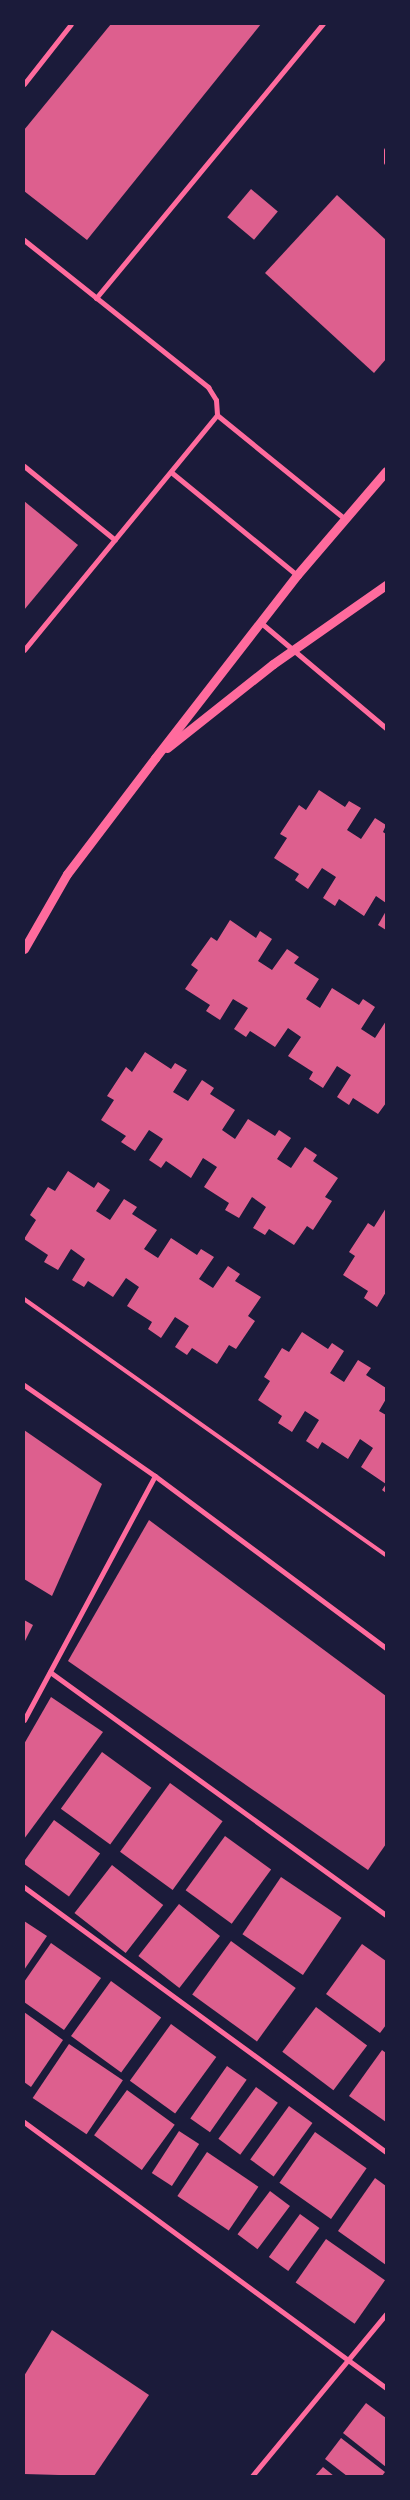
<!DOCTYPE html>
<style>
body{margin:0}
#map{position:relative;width:410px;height:2500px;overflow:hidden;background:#1b1b3a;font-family:"Golos Text",sans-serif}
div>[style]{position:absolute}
.building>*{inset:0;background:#dd5f8e;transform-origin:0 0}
.service>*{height:4px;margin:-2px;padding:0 2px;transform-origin:2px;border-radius:2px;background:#ff6b9d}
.minor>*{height:5px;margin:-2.5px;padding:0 2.5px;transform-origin:2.5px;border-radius:2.5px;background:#ff6b9d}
.tertiary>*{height:9px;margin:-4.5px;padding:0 4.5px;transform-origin:4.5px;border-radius:4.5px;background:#ff6b9d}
span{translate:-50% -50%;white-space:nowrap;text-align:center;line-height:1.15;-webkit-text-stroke:4.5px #1b1b3a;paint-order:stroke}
.frame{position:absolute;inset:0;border:25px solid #1b1b3a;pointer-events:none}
</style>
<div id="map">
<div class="building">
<i style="clip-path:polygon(111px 24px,261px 24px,87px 240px,24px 191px,24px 130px)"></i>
<i style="left:251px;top:189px;width:35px;height:37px;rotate:40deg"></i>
<i style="clip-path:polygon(337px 195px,386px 240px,386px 359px,374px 373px,265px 273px)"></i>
<i style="clip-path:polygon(24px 501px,78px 545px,24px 610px)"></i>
<i style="clip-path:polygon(319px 790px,345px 807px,349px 801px,361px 808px,347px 830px,361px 839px,375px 818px,386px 825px,383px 832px,386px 834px,386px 903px,376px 896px,364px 916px,339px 899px,335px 906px,323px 898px,336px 877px,322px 868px,308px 889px,295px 880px,299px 874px,274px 858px,287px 838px,280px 834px,299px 805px,306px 810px)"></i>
<i style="clip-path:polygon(386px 911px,386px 930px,378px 925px)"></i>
<i style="clip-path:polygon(230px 920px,256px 938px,260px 931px,272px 939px,258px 961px,272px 970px,287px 949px,299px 957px,294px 963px,319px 979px,306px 999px,320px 1008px,332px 988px,359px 1005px,363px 999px,375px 1007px,361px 1029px,375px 1038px,386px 1021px,386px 1103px,378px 1114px,353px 1098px,349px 1105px,337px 1097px,351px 1075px,337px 1066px,323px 1088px,309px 1079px,313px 1072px,288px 1056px,301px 1037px,288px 1028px,275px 1047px,250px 1031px,246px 1037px,234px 1029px,248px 1008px,233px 999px,220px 1020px,206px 1011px,210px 1005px,185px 989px,198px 970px,191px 965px,211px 937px,217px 941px)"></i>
<i style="clip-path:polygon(145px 1052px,171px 1069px,175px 1063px,187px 1070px,173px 1092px,188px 1101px,202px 1080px,214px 1088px,210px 1094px,235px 1110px,222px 1130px,235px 1139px,248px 1119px,275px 1136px,279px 1130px,291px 1138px,277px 1159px,291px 1168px,305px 1147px,317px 1155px,313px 1161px,338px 1178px,325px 1197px,332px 1201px,313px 1230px,307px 1226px,294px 1245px,269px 1229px,265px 1235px,253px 1228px,266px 1207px,252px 1197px,239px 1218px,225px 1210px,229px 1203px,204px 1187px,217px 1167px,203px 1158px,191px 1178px,166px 1161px,161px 1168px,149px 1160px,163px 1139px,149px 1130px,135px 1151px,121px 1142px,126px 1136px,101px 1120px,114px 1100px,107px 1096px,126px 1067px,132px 1072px)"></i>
<i style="clip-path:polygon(68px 1171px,94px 1188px,98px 1182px,110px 1190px,96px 1211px,110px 1220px,124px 1199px,137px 1207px,132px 1214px,157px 1230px,144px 1249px,158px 1258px,171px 1238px,197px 1255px,201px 1249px,214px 1257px,199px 1279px,213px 1288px,228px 1266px,240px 1274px,235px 1281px,261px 1297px,248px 1316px,255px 1321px,236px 1349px,229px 1345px,217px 1364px,192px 1348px,187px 1355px,175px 1347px,189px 1326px,175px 1317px,161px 1338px,148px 1329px,152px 1322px,127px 1306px,139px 1287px,126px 1278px,113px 1297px,88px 1281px,84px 1287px,72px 1280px,85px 1259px,71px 1249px,58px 1270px,44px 1262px,48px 1255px,24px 1239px,36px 1220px,30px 1215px,48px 1187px,55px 1191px)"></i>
<i style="clip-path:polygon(386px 1208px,386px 1292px,377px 1307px,364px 1298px,368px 1291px,343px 1275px,355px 1256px,349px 1252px,368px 1223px,374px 1227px)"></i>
<i style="clip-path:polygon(302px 1332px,328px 1349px,332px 1343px,344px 1351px,330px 1373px,344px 1382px,358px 1360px,371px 1368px,366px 1375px,386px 1388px,386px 1399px,379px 1411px,386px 1415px,386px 1493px,382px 1490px,386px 1484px,361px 1467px,373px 1448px,360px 1439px,348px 1459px,322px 1442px,318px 1449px,306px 1441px,319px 1420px,305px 1411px,292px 1432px,278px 1423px,282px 1416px,258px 1400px,270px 1381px,264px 1377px,282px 1348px,289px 1352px)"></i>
<i style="clip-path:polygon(24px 1430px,102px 1484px,52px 1596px,24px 1579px)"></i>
<i style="clip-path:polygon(149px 1520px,386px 1696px,386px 1844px,368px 1870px,68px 1661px)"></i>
<i style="clip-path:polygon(24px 1620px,33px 1625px,24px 1643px)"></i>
<i style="clip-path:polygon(51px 1697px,103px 1732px,24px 1839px,24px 1744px)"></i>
<i style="left:102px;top:1752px;width:61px;height:70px;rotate:36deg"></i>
<i style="left:170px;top:1783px;width:65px;height:85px;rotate:36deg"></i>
<i style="left:54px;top:1820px;width:57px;height:53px;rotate:36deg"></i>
<i style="left:225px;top:1836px;width:57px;height:67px;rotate:36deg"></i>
<i style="left:112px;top:1865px;width:65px;height:61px;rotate:38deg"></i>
<i style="left:281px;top:1877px;width:73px;height:69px;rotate:34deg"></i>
<i style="left:179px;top:1904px;width:52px;height:66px;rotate:38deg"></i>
<i style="clip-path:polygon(24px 1921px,47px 1936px,24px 1970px)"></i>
<i style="left:231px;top:1941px;width:80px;height:66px;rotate:36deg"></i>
<i style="clip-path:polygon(51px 1943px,101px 1978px,64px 2030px,24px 2002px,24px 1982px)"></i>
<i style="clip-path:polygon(362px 1944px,386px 1961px,386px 2025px,380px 2033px,326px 1994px)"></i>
<i style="left:111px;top:1981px;width:62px;height:68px;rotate:36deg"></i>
<i style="left:316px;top:2007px;width:64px;height:56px;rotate:37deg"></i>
<i style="clip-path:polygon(24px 2012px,63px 2040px,31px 2087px,24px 2082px)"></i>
<i style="left:171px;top:2024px;width:56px;height:70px;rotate:36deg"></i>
<i style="left:69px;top:2044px;width:65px;height:65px;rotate:34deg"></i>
<i style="clip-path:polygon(382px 2050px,386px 2053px,386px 2122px,349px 2096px)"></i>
<i style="left:227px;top:2066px;width:24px;height:64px;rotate:35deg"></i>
<i style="left:256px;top:2087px;width:27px;height:64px;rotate:36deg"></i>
<i style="left:127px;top:2090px;width:59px;height:56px;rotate:36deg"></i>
<i style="left:289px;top:2106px;width:29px;height:66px;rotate:36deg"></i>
<i style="left:179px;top:2131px;width:24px;height:50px;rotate:33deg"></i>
<i style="left:315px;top:2132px;width:63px;height:62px;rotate:35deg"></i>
<i style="left:207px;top:2152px;width:62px;height:53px;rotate:34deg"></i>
<i style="clip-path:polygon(375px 2178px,386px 2186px,386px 2265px,338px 2231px)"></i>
<i style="left:270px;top:2191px;width:25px;height:54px;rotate:37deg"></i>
<i style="left:300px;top:2214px;width:24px;height:53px;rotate:36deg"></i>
<i style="left:326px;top:2239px;width:72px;height:53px;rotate:35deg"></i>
<i style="clip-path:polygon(52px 2330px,149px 2395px,94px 2476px,24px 2474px,24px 2376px)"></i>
<i style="clip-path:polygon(366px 2403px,386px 2418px,386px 2467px,343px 2433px)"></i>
<i style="clip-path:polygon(341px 2438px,385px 2472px,382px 2476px,347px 2476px,325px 2459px)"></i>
<i style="clip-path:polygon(323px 2467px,334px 2476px,315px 2476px)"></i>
</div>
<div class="service">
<i style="left:386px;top:150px;width:13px;rotate:90deg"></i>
<i style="left:24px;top:1299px;width:443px;rotate:35.3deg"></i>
</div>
<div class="minor">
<i style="left:24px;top:84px;width:76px;rotate:-51.9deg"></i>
<i style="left:24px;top:240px;width:236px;rotate:38.6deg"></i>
<i style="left:208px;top:387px;width:15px;rotate:58deg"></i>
<i style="left:216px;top:400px;width:15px;rotate:86deg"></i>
<i style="left:217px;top:415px;width:304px;rotate:129.4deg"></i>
<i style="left:96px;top:298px;width:356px;rotate:-50.4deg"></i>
<i style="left:217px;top:415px;width:165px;rotate:39.1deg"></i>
<i style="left:24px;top:466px;width:117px;rotate:39.1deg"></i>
<i style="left:171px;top:472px;width:163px;rotate:39.3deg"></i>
<i style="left:260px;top:622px;width:165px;rotate:40.1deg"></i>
<i style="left:24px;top:1385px;width:160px;rotate:34.8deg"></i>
<i style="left:155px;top:1476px;width:288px;rotate:36.7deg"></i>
<i style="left:50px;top:1672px;width:415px;rotate:35.9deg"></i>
<i style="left:24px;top:1720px;width:277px;rotate:-61.8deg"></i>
<i style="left:24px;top:1887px;width:449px;rotate:36.2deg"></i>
<i style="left:24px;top:2122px;width:449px;rotate:36.3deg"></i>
<i style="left:252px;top:2476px;width:210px;rotate:-50.4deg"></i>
</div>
<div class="tertiary">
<i style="left:167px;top:748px;width:135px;rotate:-38.4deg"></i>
<i style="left:273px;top:664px;width:138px;rotate:-35deg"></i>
<i style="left:24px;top:949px;width:86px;rotate:-60.2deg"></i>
<i style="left:67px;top:874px;width:146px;rotate:-52.8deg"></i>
<i style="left:155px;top:758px;width:232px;rotate:-52.2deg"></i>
<i style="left:297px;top:575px;width:137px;rotate:-49.4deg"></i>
</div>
<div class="frame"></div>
</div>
